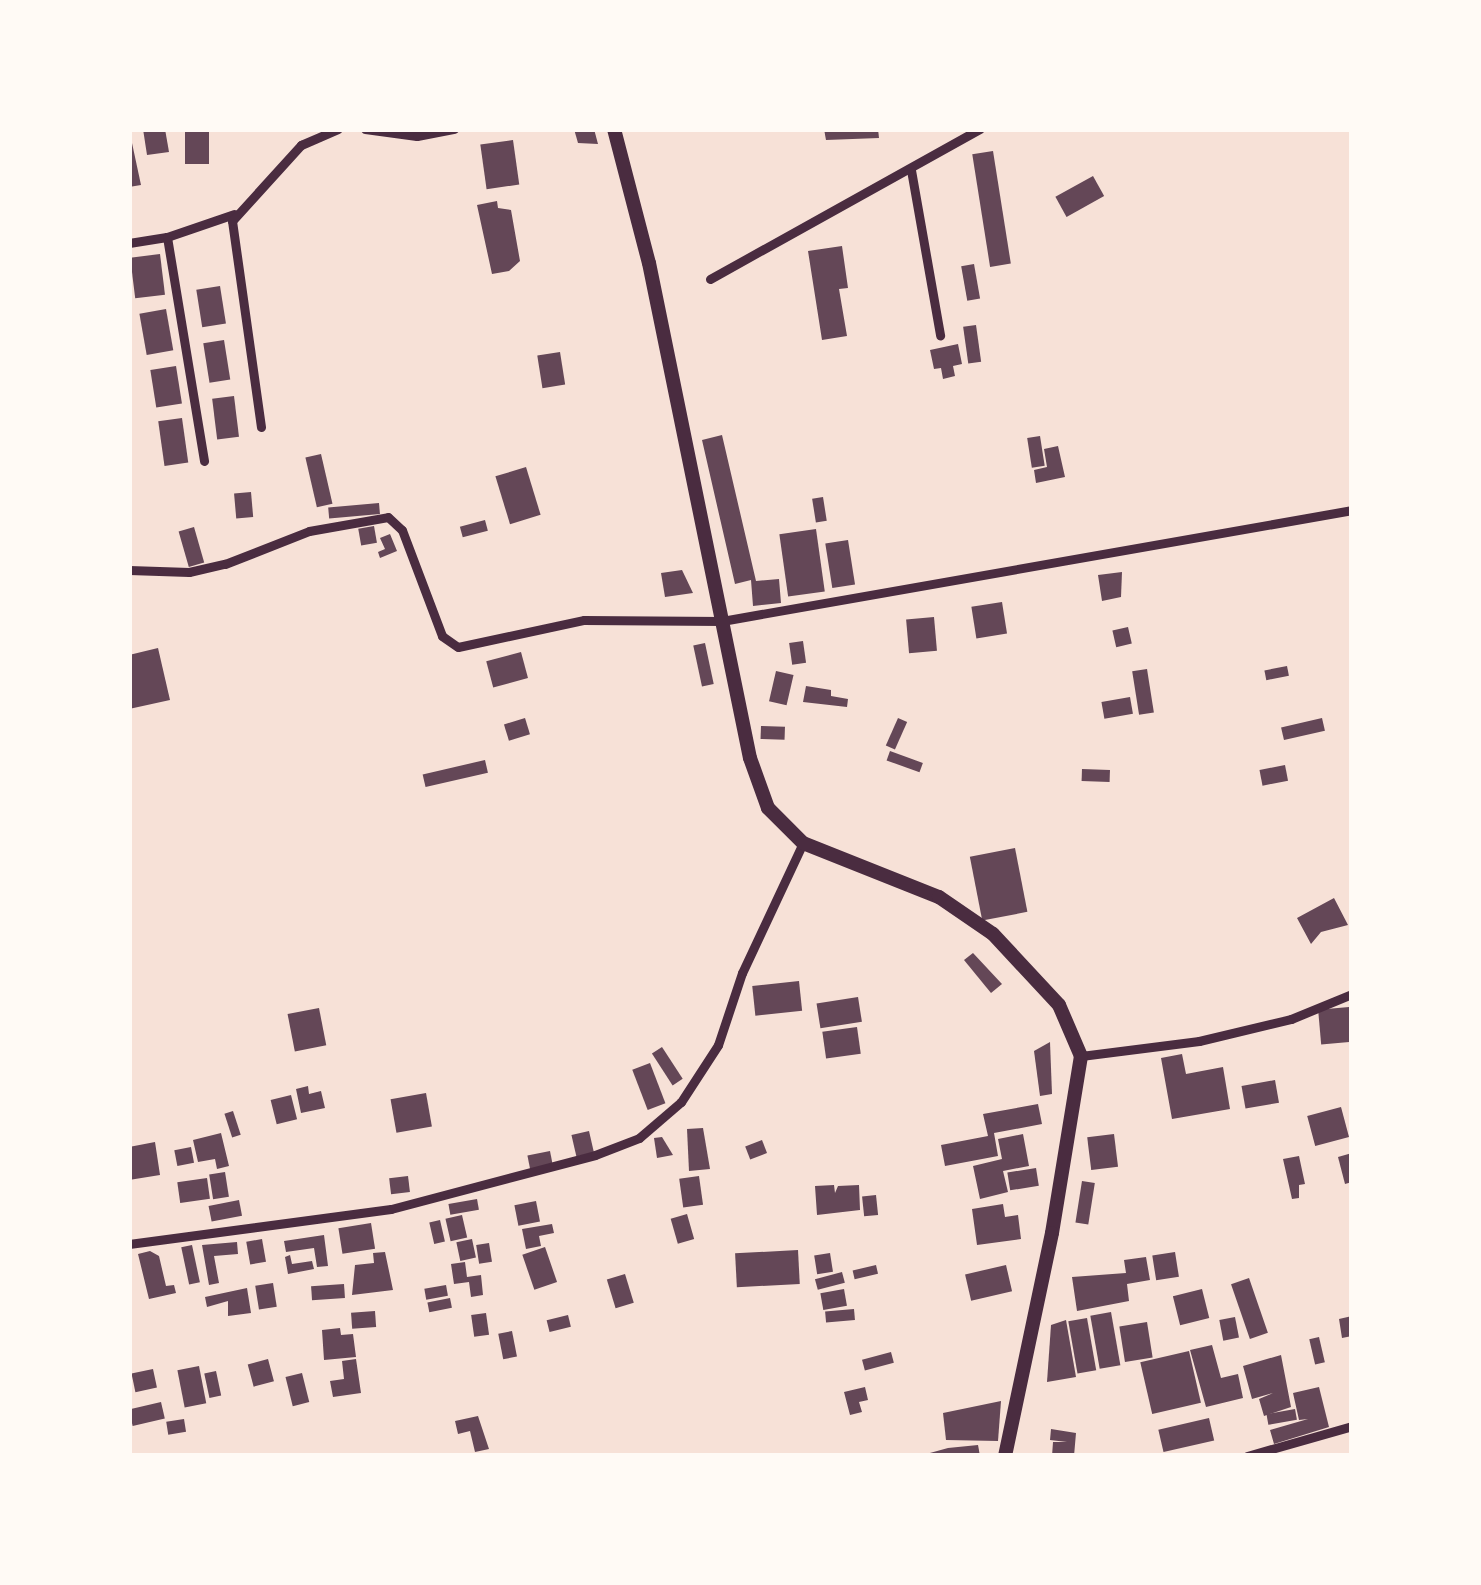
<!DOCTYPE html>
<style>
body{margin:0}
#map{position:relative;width:1481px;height:1585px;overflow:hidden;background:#f7e1d7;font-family:Ubuntu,sans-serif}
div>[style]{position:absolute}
.building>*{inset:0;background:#644757;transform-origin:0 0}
.minor>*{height:9px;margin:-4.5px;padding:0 4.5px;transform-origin:4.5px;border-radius:4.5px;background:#4a2c40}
.secondary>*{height:14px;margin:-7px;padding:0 7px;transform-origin:7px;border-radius:7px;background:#4a2c40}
span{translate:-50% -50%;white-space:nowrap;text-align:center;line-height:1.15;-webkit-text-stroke:9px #fffaf5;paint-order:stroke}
.frame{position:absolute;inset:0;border:132px solid #fffaf5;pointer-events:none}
</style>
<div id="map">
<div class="building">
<i style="clip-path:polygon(129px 129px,141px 185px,129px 187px)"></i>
<i style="clip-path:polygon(143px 129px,165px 129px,169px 152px,147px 155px)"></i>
<i style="left:185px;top:129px;width:24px;height:35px"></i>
<i style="clip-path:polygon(574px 129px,594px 129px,598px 144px,578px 143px)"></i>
<i style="clip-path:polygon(824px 129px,878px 129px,879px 138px,826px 140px)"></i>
<i style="left:513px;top:140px;width:45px;height:33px;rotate:82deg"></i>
<i style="left:993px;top:151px;width:114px;height:21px;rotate:81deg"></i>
<i style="left:1093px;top:176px;width:23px;height:43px;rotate:61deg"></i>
<i style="clip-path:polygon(497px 201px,498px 208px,511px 210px,520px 261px,509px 271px,492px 274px,477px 205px)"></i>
<i style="clip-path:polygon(842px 246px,848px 288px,839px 289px,847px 336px,822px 340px,808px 251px)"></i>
<i style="left:160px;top:254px;width:41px;height:30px;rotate:83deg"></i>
<i style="left:974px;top:264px;width:35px;height:13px;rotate:80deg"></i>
<i style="left:220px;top:286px;width:38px;height:24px;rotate:81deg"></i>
<i style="left:166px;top:309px;width:42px;height:27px;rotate:80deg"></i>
<i style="left:976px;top:325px;width:37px;height:13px;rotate:82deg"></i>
<i style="left:224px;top:340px;width:40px;height:21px;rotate:81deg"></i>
<i style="clip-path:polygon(958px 344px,962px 364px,953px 366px,955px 376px,943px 379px,941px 368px,934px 369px,930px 350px)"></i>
<i style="left:560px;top:352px;width:33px;height:23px;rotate:81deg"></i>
<i style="left:176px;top:366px;width:38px;height:26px;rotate:81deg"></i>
<i style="left:234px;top:396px;width:41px;height:22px;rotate:83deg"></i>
<i style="left:182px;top:418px;width:45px;height:24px;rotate:82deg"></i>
<i style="clip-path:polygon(722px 435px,756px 581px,779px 579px,781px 603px,753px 606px,751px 580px,735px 584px,702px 440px)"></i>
<i style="left:1040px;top:436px;width:30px;height:13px;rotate:81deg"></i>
<i style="clip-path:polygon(1058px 446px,1065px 477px,1036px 483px,1034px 470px,1047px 467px,1044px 449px)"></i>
<i style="left:321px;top:454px;width:51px;height:16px;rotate:77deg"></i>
<i style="left:526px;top:467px;width:50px;height:32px;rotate:73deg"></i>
<i style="left:251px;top:492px;width:25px;height:17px;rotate:85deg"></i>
<i style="left:823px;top:497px;width:24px;height:11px;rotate:81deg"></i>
<i style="left:379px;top:503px;width:11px;height:51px;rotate:85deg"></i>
<i style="left:485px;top:520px;width:11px;height:26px;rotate:75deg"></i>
<i style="left:374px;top:526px;width:17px;height:16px;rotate:80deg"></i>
<i style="left:194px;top:527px;width:37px;height:16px;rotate:74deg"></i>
<i style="left:816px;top:529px;width:63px;height:37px;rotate:82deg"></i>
<i style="clip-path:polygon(390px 534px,397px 551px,380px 558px,378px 552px,385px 549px,380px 538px)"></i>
<i style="left:848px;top:540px;width:45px;height:23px;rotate:81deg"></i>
<i style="clip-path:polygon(682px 570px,693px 593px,665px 597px,661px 573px)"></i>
<i style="clip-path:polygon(1122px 572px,1121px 597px,1102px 601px,1098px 575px)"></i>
<i style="left:1002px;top:602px;width:32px;height:31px;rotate:81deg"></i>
<i style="left:934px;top:617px;width:34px;height:28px;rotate:85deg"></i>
<i style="left:1128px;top:627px;width:17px;height:16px;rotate:77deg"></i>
<i style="left:803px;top:641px;width:22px;height:14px;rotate:82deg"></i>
<i style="left:705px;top:643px;width:42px;height:12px;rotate:78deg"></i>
<i style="clip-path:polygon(158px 648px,170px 700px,129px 709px,129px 655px)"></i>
<i style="left:521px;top:652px;width:27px;height:36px;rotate:75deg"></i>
<i style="left:1287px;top:666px;width:10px;height:23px;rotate:79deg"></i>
<i style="left:1147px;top:669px;width:44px;height:15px;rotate:81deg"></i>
<i style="left:776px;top:671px;width:18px;height:31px;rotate:13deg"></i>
<i style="clip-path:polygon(806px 686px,831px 690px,831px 696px,848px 699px,847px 707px,803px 702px)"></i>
<i style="left:1130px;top:697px;width:17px;height:29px;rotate:80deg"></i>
<i style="left:525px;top:718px;width:17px;height:22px;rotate:73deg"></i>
<i style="left:898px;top:718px;width:10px;height:30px;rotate:24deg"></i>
<i style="left:1322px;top:718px;width:13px;height:42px;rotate:77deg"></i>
<i style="left:761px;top:726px;width:24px;height:13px;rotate:2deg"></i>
<i style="left:890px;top:751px;width:35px;height:10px;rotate:20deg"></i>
<i style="left:485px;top:760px;width:13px;height:64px;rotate:77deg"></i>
<i style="left:1285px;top:765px;width:16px;height:26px;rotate:79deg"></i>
<i style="left:1082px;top:769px;width:28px;height:12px;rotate:2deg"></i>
<i style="left:1015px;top:848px;width:65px;height:46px;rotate:79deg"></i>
<i style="clip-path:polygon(1334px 898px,1348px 925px,1321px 932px,1311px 944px,1297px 918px)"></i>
<i style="clip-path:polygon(973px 953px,1002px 984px,991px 993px,964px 960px)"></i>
<i style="left:799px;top:981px;width:30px;height:47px;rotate:84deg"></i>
<i style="left:858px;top:997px;width:25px;height:42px;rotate:81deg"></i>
<i style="left:1349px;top:1007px;width:35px;height:31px;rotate:85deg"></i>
<i style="left:319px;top:1008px;width:38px;height:32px;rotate:79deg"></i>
<i style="left:857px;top:1027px;width:27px;height:35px;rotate:82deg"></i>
<i style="clip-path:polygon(1050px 1042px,1052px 1094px,1040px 1096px,1034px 1051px)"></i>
<i style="left:662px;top:1047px;width:38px;height:12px;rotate:57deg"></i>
<i style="clip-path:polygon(1182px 1054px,1186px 1074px,1223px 1067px,1230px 1109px,1172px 1119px,1161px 1058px)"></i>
<i style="left:650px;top:1063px;width:43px;height:19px;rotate:69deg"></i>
<i style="left:1275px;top:1080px;width:23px;height:34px;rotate:80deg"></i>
<i style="clip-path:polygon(308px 1086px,309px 1094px,321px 1091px,325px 1108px,301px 1113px,296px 1089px)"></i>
<i style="left:426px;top:1093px;width:34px;height:36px;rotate:80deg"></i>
<i style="left:291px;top:1095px;width:25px;height:21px;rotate:76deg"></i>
<i style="clip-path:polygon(1038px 1104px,1042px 1124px,994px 1133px,998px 1156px,945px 1166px,941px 1145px,988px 1136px,983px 1114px)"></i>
<i style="left:1341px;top:1107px;width:31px;height:35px;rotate:75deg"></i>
<i style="left:233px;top:1111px;width:25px;height:9px;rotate:72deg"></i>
<i style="clip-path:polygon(703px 1128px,710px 1169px,689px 1171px,687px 1129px)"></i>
<i style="left:589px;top:1131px;width:22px;height:18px;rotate:77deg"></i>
<i style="clip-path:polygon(221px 1133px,229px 1166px,217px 1169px,215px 1159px,198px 1162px,193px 1140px)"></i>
<i style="clip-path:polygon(1023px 1134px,1029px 1166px,1003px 1171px,1008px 1192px,980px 1199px,973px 1166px,1002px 1159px,998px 1139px)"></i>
<i style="left:1114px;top:1134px;width:33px;height:27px;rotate:83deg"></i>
<i style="clip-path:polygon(662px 1137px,673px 1155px,657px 1158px,654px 1138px)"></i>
<i style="left:762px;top:1140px;width:14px;height:18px;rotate:69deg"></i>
<i style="clip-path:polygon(155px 1142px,160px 1175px,129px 1180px,129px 1147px)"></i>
<i style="left:191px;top:1147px;width:16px;height:17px;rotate:79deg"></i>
<i style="left:550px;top:1151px;width:15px;height:23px;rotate:79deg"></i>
<i style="clip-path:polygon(1352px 1153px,1352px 1182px,1345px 1184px,1338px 1157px)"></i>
<i style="clip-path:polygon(1299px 1156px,1305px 1184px,1299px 1185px,1299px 1198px,1292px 1199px,1283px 1159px)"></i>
<i style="left:1036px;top:1168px;width:18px;height:29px;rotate:81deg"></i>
<i style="left:225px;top:1172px;width:25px;height:16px;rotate:81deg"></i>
<i style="left:408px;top:1176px;width:16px;height:19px;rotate:83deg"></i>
<i style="left:699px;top:1176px;width:29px;height:20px;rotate:82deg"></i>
<i style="left:207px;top:1178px;width:21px;height:30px;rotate:82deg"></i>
<i style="left:1082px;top:1181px;width:13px;height:42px;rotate:9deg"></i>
<i style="clip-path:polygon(834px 1185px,835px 1193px,838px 1186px,859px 1185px,860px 1210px,817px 1215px,815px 1186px)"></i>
<i style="left:876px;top:1195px;width:20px;height:14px;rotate:84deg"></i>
<i style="left:477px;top:1199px;width:11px;height:29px;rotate:80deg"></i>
<i style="left:239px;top:1200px;width:16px;height:31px;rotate:79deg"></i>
<i style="left:536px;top:1201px;width:21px;height:22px;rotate:79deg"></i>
<i style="clip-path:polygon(1003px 1204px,1005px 1217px,1018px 1215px,1021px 1239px,977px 1245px,972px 1209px)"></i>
<i style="left:687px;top:1214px;width:26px;height:17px;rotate:74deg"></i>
<i style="left:462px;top:1215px;width:23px;height:17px;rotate:77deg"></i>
<i style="left:440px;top:1220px;width:22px;height:11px;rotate:77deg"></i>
<i style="left:371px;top:1223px;width:26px;height:33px;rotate:81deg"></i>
<i style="clip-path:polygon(552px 1224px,554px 1233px,539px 1236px,541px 1246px,526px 1249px,522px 1229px)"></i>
<i style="clip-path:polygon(324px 1235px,328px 1266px,317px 1267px,314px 1248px,286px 1252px,284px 1241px)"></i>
<i style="left:262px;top:1239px;width:23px;height:16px;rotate:80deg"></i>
<i style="left:472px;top:1239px;width:19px;height:16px;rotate:78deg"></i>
<i style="clip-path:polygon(237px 1242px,238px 1254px,214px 1256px,219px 1283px,209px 1285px,202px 1245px)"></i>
<i style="left:489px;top:1243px;width:19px;height:13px;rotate:81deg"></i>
<i style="left:192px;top:1245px;width:38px;height:11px;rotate:78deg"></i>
<i style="left:545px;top:1247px;width:37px;height:24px;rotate:71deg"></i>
<i style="left:798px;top:1250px;width:34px;height:63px;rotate:87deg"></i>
<i style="clip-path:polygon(150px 1251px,159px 1256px,166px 1286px,174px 1285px,176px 1293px,149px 1299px,138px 1254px)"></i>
<i style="clip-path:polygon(385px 1252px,393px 1290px,352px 1295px,355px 1265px,374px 1263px,373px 1253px)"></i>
<i style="left:1175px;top:1252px;width:25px;height:23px;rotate:81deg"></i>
<i style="left:830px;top:1253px;width:19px;height:16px;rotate:81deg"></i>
<i style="clip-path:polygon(290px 1255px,292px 1264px,312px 1261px,314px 1269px,288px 1274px,285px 1257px)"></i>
<i style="clip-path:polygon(1146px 1257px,1150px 1280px,1127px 1284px,1129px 1301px,1077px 1311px,1072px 1277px,1126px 1273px,1124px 1260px)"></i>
<i style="clip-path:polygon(465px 1262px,467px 1277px,481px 1275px,483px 1295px,471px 1297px,469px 1282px,454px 1284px,451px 1264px)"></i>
<i style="left:876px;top:1265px;width:9px;height:24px;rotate:77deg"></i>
<i style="left:1006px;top:1265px;width:27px;height:42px;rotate:77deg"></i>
<i style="left:842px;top:1272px;width:11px;height:28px;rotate:75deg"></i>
<i style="left:625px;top:1274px;width:30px;height:19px;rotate:73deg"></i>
<i style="left:1249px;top:1278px;width:58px;height:19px;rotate:71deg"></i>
<i style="left:273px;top:1283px;width:24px;height:18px;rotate:81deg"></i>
<i style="left:344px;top:1284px;width:14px;height:33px;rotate:86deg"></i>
<i style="left:446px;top:1285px;width:11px;height:22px;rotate:80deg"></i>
<i style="clip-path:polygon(247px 1288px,251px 1313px,228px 1316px,228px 1301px,207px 1307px,205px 1297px)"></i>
<i style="left:844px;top:1289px;width:17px;height:24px;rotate:80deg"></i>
<i style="left:1202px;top:1289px;width:30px;height:30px;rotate:76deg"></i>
<i style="left:450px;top:1298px;width:10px;height:23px;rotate:79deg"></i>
<i style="left:854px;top:1309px;width:11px;height:29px;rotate:85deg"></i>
<i style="left:375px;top:1311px;width:16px;height:24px;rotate:86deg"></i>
<i style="left:1111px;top:1312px;width:54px;height:21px;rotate:80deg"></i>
<i style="left:486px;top:1313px;width:22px;height:15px;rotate:82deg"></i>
<i style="left:568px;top:1315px;width:12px;height:22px;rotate:76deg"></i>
<i style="clip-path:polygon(1352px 1316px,1352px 1336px,1342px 1338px,1339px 1319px)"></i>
<i style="left:1235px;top:1317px;width:21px;height:16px;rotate:79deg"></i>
<i style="left:1087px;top:1318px;width:53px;height:19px;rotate:80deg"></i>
<i style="clip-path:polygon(1066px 1320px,1076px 1377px,1047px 1382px,1051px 1325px)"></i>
<i style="left:1147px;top:1322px;width:36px;height:28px;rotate:81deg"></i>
<i style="clip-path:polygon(340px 1328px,341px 1335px,353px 1334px,356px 1357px,324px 1360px,322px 1330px)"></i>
<i style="left:512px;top:1331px;width:26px;height:14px;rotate:79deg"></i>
<i style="left:1319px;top:1337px;width:26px;height:10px;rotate:77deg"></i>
<i style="clip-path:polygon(1212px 1345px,1221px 1378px,1238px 1374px,1243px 1398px,1206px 1407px,1190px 1350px)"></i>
<i style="left:1189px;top:1351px;width:53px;height:50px;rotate:77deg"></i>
<i style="left:891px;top:1352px;width:11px;height:30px;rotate:75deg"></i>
<i style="clip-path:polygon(1281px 1355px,1291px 1407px,1264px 1416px,1259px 1399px,1273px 1393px,1252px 1399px,1243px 1366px)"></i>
<i style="left:268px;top:1359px;width:23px;height:21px;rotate:75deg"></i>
<i style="clip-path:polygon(356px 1359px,361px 1393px,333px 1397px,330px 1381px,344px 1379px,342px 1361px)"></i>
<i style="left:199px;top:1366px;width:38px;height:22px;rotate:79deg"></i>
<i style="left:153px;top:1369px;width:19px;height:22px;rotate:78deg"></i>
<i style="left:216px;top:1371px;width:25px;height:12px;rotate:78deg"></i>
<i style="left:302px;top:1373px;width:30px;height:17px;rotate:76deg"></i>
<i style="clip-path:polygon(865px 1387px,868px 1400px,859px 1402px,862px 1412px,850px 1415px,844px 1392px)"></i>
<i style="clip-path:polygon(1319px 1387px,1329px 1427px,1274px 1444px,1270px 1430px,1308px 1419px,1299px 1420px,1293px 1393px)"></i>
<i style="clip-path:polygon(1001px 1401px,998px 1441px,946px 1440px,943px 1413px)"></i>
<i style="left:161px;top:1402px;width:17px;height:33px;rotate:77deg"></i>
<i style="left:1295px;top:1409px;width:11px;height:29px;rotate:80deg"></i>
<i style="clip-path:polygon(478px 1416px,489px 1449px,475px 1452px,470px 1431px,458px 1434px,455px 1421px)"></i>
<i style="left:1209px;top:1418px;width:23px;height:52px;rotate:77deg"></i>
<i style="left:184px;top:1419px;width:13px;height:18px;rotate:81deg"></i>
<i style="clip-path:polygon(1051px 1429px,1076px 1433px,1074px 1456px,1052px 1456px,1053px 1442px,1067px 1442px,1050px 1440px)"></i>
<i style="clip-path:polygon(978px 1445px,980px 1456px,919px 1456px,948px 1448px)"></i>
</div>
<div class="minor">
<i style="left:365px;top:129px;width:52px;rotate:7.7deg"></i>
<i style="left:417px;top:136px;width:38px;rotate:-11deg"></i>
<i style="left:911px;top:170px;width:168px;rotate:80deg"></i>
<i style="left:167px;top:237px;width:227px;rotate:80.6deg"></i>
<i style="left:129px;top:243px;width:38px;rotate:-9deg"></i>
<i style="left:167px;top:237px;width:71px;rotate:-18.9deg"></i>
<i style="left:710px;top:279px;width:309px;rotate:-29.1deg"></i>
<i style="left:261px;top:427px;width:208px;rotate:-98deg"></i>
<i style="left:232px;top:221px;width:103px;rotate:-47.8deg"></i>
<i style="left:301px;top:145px;width:40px;rotate:-23.4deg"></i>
<i style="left:129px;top:570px;width:60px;rotate:1.9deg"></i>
<i style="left:189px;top:572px;width:37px;rotate:-13deg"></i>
<i style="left:225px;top:564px;width:90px;rotate:-21.4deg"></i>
<i style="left:309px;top:531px;width:80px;rotate:-10deg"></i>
<i style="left:388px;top:517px;width:19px;rotate:43deg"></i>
<i style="left:402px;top:530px;width:113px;rotate:69.3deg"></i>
<i style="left:442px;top:636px;width:19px;rotate:35deg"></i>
<i style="left:458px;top:647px;width:129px;rotate:-12.1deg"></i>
<i style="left:584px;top:620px;width:138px;rotate:0.4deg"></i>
<i style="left:722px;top:621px;width:640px;rotate:-9.99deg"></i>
<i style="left:1081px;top:1056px;width:119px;rotate:-7.2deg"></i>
<i style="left:1199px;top:1041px;width:95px;rotate:-13.4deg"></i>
<i style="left:1291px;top:1019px;width:66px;rotate:-22.3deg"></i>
<i style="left:129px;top:1244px;width:264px;rotate:-7.6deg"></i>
<i style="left:391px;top:1209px;width:211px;rotate:-14.8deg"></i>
<i style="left:595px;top:1155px;width:47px;rotate:-21.1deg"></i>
<i style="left:639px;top:1138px;width:55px;rotate:-40.6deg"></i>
<i style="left:681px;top:1102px;width:68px;rotate:-57deg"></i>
<i style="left:718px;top:1045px;width:76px;rotate:-71.6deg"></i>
<i style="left:742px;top:973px;width:144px;rotate:-64.9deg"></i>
<i style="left:1247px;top:1456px;width:109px;rotate:-15.9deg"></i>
</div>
<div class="secondary">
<i style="left:614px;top:129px;width:138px;rotate:75.4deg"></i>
<i style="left:649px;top:263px;width:505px;rotate:78.47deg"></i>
<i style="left:750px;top:758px;width:53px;rotate:70.2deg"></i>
<i style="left:768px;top:808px;width:49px;rotate:45deg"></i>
<i style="left:803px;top:843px;width:146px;rotate:21.7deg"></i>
<i style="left:939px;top:897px;width:65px;rotate:34.4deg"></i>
<i style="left:993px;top:934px;width:97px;rotate:47.1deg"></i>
<i style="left:1059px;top:1005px;width:56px;rotate:66.7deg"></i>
<i style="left:1081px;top:1056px;width:179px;rotate:99.3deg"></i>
<i style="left:1052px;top:1233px;width:228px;rotate:101.9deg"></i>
</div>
<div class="frame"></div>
</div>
